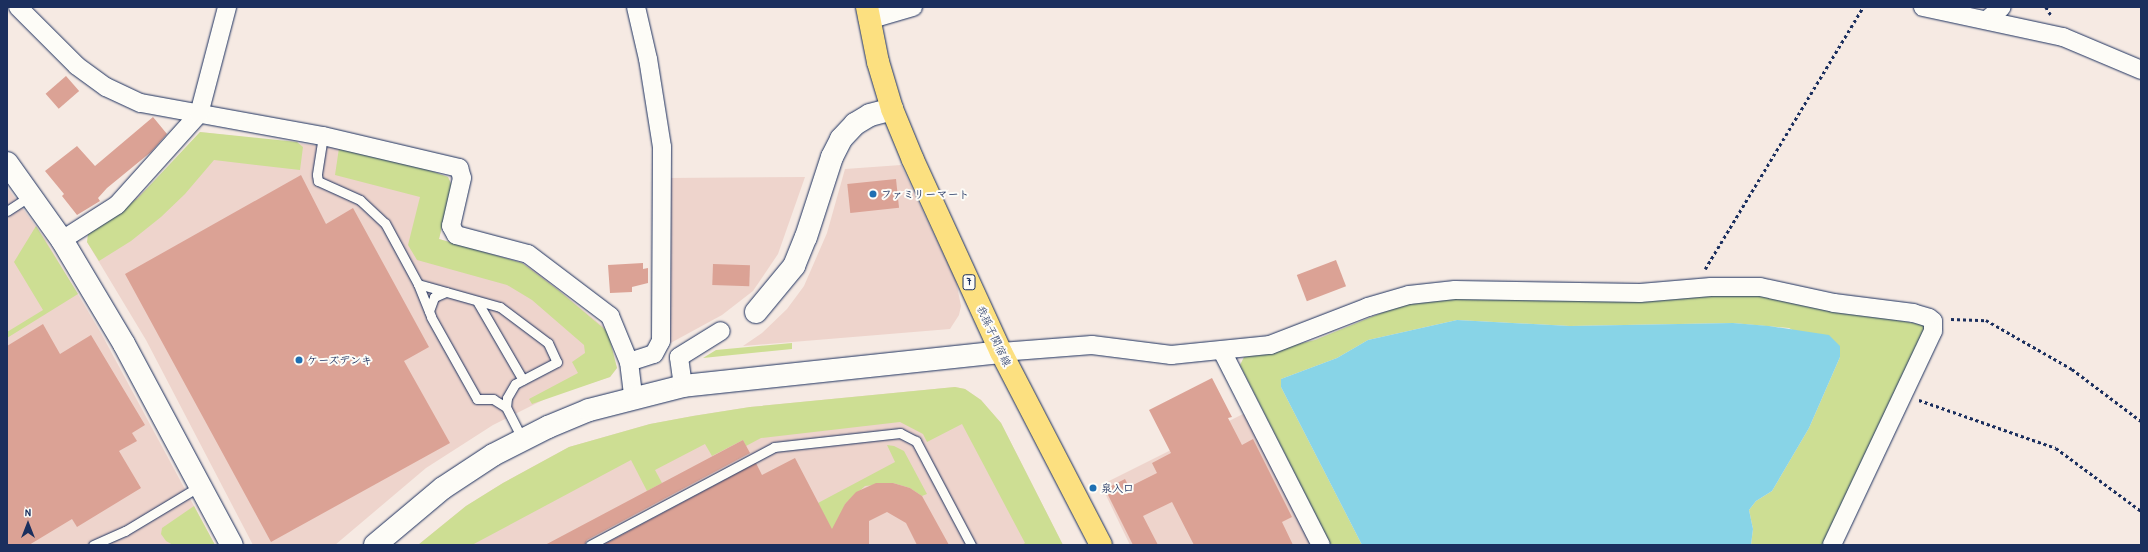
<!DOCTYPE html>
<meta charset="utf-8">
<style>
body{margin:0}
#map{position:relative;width:2148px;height:552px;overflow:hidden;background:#f6eae3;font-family:"Patrick Hand","Klee One",sans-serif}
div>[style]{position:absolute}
.built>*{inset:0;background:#eed4cc}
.green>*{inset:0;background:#cdde93}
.water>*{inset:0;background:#88d4e7}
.building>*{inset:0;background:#dba295;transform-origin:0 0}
.path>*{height:2.5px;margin-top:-1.25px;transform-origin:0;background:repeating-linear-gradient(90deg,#1b2f5e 0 3px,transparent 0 6px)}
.roads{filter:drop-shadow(0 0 1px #1b2f5e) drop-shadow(0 0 1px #1b2f5e)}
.service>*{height:9px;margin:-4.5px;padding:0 4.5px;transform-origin:4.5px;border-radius:4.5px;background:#fdfcf7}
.minor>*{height:18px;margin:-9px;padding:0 9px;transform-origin:9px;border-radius:9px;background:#fdfcf7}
.tertiary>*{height:22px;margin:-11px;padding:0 11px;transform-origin:11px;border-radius:11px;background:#fdfcf7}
.primary>*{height:22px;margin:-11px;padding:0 11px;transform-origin:11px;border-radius:11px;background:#fce080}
.dots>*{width:11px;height:11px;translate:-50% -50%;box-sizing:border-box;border:2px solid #fdfcf7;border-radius:50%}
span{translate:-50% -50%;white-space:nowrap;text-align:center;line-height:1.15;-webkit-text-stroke:4px #fdfcf7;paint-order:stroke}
.shield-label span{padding:1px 3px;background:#fdfcf7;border:1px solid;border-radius:3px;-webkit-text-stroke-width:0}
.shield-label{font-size:10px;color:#1b2f5e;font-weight:700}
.poi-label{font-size:11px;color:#1b2f5e;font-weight:700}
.left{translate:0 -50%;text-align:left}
.street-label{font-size:11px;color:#1b2f5e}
.frame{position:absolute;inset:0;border:8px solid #1b2f5e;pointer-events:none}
.north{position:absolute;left:8px;top:504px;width:40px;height:40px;-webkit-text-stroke:3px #fdfcf7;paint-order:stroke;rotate:0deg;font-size:11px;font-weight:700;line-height:16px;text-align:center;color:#1b2f5e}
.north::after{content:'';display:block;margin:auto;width:14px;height:18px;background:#1b2f5e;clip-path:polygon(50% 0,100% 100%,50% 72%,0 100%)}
</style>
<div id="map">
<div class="built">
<i style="clip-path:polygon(200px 132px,339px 148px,448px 177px,452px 186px,439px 239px,522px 263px,536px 272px,604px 327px,617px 368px,610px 377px,551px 396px,493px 425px,426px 468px,335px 545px,253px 545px,146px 340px,87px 242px,162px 175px)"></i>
<i style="clip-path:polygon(901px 165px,956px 281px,961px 306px,959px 315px,950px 329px,743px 346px,762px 333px,787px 309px,804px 286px,827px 233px,845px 169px)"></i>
<i style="clip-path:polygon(805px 177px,778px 254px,753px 291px,722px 315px,665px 346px,666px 178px)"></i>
<i style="clip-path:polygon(7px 187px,45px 239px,101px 333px,215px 545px,7px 545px)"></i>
<i style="clip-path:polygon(955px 387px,965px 389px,981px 400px,1001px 423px,1063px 545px,418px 545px,466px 506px,503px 483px,569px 447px,650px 424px,693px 416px,750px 407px)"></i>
<i style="clip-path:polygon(1247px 412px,1313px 545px,1130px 545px,1101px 485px)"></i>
</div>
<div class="green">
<i style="clip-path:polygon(200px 132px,297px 142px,303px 147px,300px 170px,214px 160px,185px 194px,161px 217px,131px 241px,99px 261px,87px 242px,88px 234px,138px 198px)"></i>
<i style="clip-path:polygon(339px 148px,415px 165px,448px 177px,452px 186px,439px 239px,522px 263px,558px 290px,608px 332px,617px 368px,610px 377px,532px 404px,529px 399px,578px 373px,572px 362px,585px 353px,584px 345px,532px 300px,507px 285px,417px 260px,408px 245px,420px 197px,335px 175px)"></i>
<i style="clip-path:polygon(36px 226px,78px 294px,7px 338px,7px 332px,43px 310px,14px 262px)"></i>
<i style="clip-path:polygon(1453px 295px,1759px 295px,1924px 325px,1927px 328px,1824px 545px,1751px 545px,1753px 529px,1749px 510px,1756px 501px,1772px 491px,1809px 428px,1840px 357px,1789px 328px,1733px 323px,1570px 326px,1457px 320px,1368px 340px,1337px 358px,1281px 379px,1281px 387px,1362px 545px,1331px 545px,1240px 365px,1244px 357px,1315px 340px,1413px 300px)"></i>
<i style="clip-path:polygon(792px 343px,792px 349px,703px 358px,716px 350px)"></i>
<i style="clip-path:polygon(955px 387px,965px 389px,981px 400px,1001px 423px,1063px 545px,1022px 545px,1025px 543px,962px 424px,927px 442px,923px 434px,900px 422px,761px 438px,746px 446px,743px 440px,712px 456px,705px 444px,655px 470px,662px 483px,647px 491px,631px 460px,472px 545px,418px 545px,466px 506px,503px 483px,569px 447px,650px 424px,693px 416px,750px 407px)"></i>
<i style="clip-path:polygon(887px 445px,894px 446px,904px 451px,927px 494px,922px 496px,910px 488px,893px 483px,865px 486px,845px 504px,838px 542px,818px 503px,895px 462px)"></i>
<i style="clip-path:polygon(194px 506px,215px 545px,173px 545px,166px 541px,161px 534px,162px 528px)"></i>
</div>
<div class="water">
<i style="clip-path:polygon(1457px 320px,1570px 326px,1733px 323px,1769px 326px,1829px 335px,1840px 346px,1840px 357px,1809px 428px,1772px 491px,1756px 501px,1749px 510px,1753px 529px,1751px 545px,1362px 545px,1281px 387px,1281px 379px,1337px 358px,1368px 340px)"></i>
</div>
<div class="building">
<i style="left:66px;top:76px;width:20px;height:27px;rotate:49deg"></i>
<i style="clip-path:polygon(153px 117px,167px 134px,151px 152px,107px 188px,98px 198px,100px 201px,77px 215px,62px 196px,64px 194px,45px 171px,77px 146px,95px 166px)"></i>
<i style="clip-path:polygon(301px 175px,326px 224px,353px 208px,429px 347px,404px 361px,450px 443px,271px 542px,125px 274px)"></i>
<i style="left:896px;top:179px;width:29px;height:49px;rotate:84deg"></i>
<i style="left:1336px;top:260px;width:28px;height:42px;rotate:69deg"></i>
<i style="clip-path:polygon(643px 263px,643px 269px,648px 268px,648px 283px,632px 287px,632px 292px,610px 293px,608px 265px)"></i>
<i style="left:713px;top:264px;width:37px;height:21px;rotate:2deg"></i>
<i style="clip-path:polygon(43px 324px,60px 354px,91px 335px,145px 425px,132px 433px,137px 441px,119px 451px,141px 488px,77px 527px,72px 519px,29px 545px,7px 545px,7px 346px)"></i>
<i style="clip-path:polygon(1212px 378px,1232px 417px,1228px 418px,1242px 445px,1253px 439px,1292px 517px,1282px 522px,1293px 545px,1194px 545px,1172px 502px,1143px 516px,1158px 545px,1133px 545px,1105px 489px,1125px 479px,1129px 487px,1157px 473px,1152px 463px,1171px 453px,1149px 410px)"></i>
<i style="clip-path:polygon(743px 440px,750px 453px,587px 540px,584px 545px,545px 545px)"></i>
<i style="clip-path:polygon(795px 458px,832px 529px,845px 504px,856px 492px,876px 483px,893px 483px,910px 488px,922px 496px,949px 545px,917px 545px,906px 523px,887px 512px,869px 521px,869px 545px,603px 545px,756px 463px,762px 475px)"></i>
</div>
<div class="path">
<i style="left:2046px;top:7px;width:9px;rotate:58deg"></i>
<i style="left:1705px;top:269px;width:306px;rotate:-58.9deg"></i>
<i style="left:1951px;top:319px;width:35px;rotate:2deg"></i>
<i style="left:1986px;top:320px;width:99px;rotate:29.7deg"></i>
<i style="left:2072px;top:369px;width:86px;rotate:37deg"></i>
<i style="left:1919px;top:400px;width:145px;rotate:19.3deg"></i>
<i style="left:2056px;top:448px;width:106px;rotate:36.5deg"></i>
</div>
<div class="roads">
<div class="service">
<i style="left:323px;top:136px;width:39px;rotate:99deg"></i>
<i style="left:317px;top:175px;width:6px;rotate:81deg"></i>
<i style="left:318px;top:181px;width:46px;rotate:24.3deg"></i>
<i style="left:360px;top:200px;width:34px;rotate:43deg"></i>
<i style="left:385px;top:223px;width:69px;rotate:61.6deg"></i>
<i style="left:418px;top:284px;width:35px;rotate:68deg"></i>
<i style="left:431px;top:317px;width:94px;rotate:60.7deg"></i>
<i style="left:477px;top:399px;width:16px"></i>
<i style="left:493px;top:399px;width:15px;rotate:32deg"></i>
<i style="left:7px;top:211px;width:27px;rotate:-33deg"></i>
<i style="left:418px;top:284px;width:85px;rotate:15.7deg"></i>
<i style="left:500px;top:307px;width:60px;rotate:36.9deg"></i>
<i style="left:548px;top:343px;width:21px;rotate:65deg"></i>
<i style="left:557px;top:362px;width:47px;rotate:152.4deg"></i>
<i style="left:515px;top:384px;width:16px;rotate:120deg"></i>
<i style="left:507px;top:398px;width:9px;rotate:96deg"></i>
<i style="left:506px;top:407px;width:36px;rotate:63deg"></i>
<i style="left:477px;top:301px;width:91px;rotate:59.8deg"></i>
<i style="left:429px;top:311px;width:15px;rotate:-70deg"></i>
<i style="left:434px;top:297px;width:13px;rotate:-23deg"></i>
<i style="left:93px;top:545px;width:35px;rotate:-24deg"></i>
<i style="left:125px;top:531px;width:87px;rotate:-31deg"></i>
<i style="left:590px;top:545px;width:208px;rotate:-28deg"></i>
<i style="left:774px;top:447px;width:127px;rotate:-6.3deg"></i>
<i style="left:900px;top:433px;width:18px;rotate:27deg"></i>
<i style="left:916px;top:441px;width:118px;rotate:62.1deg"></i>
</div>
<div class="minor">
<i style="left:18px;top:7px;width:83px;rotate:45deg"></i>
<i style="left:77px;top:66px;width:36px;rotate:36deg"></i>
<i style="left:106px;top:87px;width:38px;rotate:25deg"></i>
<i style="left:141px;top:103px;width:185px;rotate:10.3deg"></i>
<i style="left:323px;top:136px;width:140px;rotate:13.2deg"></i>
<i style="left:459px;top:168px;width:10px;rotate:73deg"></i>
<i style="left:462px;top:178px;width:49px;rotate:102.9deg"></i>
<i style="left:451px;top:226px;width:10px;rotate:61deg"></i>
<i style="left:456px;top:235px;width:74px;rotate:14.8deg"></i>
<i style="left:528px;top:254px;width:103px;rotate:37.1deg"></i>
<i style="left:610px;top:316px;width:50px;rotate:67.6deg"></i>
<i style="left:629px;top:362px;width:35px;rotate:83deg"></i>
<i style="left:1923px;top:7px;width:143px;rotate:12.1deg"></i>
<i style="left:2063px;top:37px;width:85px;rotate:22.9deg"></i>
<i style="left:1988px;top:19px;width:18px;rotate:-41deg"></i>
<i style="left:868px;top:20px;width:47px;rotate:-16.1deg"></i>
<i style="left:62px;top:240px;width:65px;rotate:-32.5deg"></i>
<i style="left:117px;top:205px;width:122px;rotate:-48deg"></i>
<i style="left:199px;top:114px;width:111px;rotate:-75.3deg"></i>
<i style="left:1222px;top:351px;width:218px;rotate:63deg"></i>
<i style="left:1001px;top:352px;width:91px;rotate:-4.4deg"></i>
<i style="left:1092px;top:345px;width:80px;rotate:7.2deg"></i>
<i style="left:1171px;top:355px;width:100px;rotate:-5.8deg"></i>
<i style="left:1270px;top:345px;width:105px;rotate:-21.2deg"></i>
<i style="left:1368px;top:307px;width:43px;rotate:-16.3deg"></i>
<i style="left:1409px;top:295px;width:46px;rotate:-6.2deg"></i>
<i style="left:1455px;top:290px;width:185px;rotate:0.9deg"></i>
<i style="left:1640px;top:293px;width:71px;rotate:-4.8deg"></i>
<i style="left:1711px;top:287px;width:49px"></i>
<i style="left:1760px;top:287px;width:76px;rotate:12.2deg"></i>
<i style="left:1834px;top:303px;width:80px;rotate:7.2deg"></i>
<i style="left:1913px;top:313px;width:17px;rotate:17deg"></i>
<i style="left:1929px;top:318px;width:5px;rotate:37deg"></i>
<i style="left:1933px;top:321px;width:10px;rotate:90deg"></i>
<i style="left:1933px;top:331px;width:237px;rotate:115.3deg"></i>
<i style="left:629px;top:362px;width:26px;rotate:-18deg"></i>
<i style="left:654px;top:354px;width:15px;rotate:-62deg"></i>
<i style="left:661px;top:341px;width:194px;rotate:-89.7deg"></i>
<i style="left:662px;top:147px;width:89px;rotate:-99deg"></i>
<i style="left:648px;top:59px;width:53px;rotate:-103deg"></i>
<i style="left:683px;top:386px;width:29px;rotate:-98deg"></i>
<i style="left:679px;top:357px;width:49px;rotate:-31.8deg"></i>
</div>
<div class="tertiary">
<i style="left:7px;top:163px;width:95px;rotate:54.5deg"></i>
<i style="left:62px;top:240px;width:121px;rotate:59.2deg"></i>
<i style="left:124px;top:344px;width:228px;rotate:61.8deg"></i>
<i style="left:756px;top:312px;width:60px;rotate:-50.4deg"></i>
<i style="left:794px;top:266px;width:31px;rotate:-68deg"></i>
<i style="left:806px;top:237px;width:84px;rotate:-72deg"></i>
<i style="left:832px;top:157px;width:20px;rotate:-63deg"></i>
<i style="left:841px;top:139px;width:21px;rotate:-47deg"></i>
<i style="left:855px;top:124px;width:17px;rotate:-31deg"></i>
<i style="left:870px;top:115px;width:23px;rotate:-15deg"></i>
<i style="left:375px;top:545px;width:89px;rotate:-40deg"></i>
<i style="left:443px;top:488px;width:60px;rotate:-33.4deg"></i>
<i style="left:493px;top:455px;width:62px;rotate:-27deg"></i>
<i style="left:548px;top:427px;width:44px;rotate:-22.5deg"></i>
<i style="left:589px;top:410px;width:97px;rotate:-14.3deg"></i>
<i style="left:683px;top:386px;width:320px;rotate:-6.1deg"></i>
</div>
<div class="primary">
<i style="left:867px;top:7px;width:56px;rotate:78.7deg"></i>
<i style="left:878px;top:62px;width:49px;rotate:73.4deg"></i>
<i style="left:892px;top:109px;width:55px;rotate:67.6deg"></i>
<i style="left:913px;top:160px;width:211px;rotate:65.4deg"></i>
<i style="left:1001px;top:352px;width:217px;rotate:62.6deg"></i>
</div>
</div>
<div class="dots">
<i style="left:873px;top:194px;background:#1f6fb2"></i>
<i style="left:299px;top:360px;background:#1f6fb2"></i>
<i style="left:1093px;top:488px;background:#1f6fb2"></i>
</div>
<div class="shield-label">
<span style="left:969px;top:282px">7</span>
</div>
<div class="poi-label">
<span class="left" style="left:881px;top:194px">ファミリーマート</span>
<span class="left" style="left:307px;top:360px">ケーズデンキ</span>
<span class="left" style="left:1101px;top:488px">泉入口</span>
</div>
<div class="street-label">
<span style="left:994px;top:336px;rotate:65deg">我孫子関宿線</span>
</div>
<div class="frame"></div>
<div class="north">N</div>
</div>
